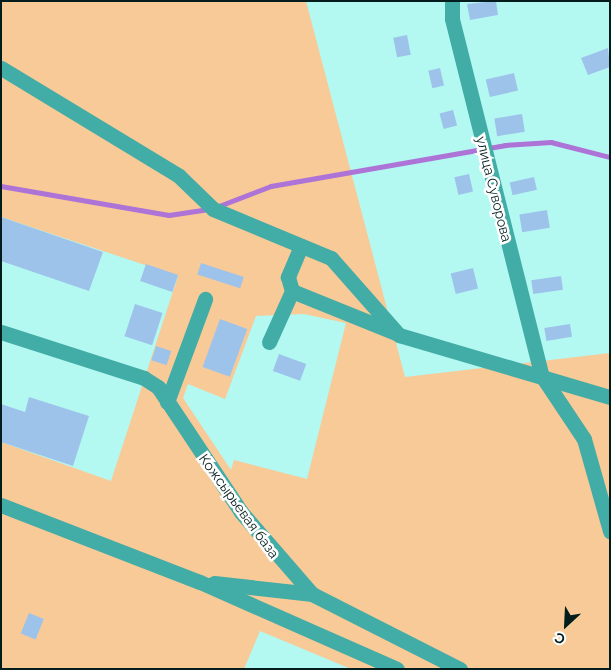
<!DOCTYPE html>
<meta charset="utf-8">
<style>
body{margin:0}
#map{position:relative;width:611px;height:670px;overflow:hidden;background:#b4f8f2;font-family:Raleway,sans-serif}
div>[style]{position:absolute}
.green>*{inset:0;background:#f7ca97}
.stream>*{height:4.5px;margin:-2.25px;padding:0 2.25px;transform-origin:2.25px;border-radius:2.25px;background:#ad73d7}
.building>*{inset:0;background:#9ec3ea;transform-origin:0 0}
.minor>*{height:15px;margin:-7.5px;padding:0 7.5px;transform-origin:7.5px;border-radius:7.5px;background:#42aca6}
span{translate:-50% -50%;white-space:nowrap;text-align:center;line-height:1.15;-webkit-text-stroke:5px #fff;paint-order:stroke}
.street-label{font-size:14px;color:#021d1c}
.frame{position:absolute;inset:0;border:2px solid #021d1c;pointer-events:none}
.north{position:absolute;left:541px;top:600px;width:50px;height:50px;-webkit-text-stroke:4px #fff;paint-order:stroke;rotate:205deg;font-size:14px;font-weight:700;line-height:20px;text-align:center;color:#021d1c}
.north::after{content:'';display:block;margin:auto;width:18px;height:22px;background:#021d1c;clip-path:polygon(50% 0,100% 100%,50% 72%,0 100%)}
</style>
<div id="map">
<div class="green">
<i style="clip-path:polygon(evenodd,1px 1px,306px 1px,405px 377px,610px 353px,610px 669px,351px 669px,260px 631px,244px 669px,1px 669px,1px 442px,111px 481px,178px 276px,1px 217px,1px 1px,304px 314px,346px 323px,307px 479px,234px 460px,231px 470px,183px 398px,188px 384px,225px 399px,256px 316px,304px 314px)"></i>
</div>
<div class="stream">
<i style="left:1px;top:186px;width:170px;rotate:9.8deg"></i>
<i style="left:169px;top:215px;width:40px;rotate:-8.5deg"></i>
<i style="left:219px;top:206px;width:56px;rotate:-21deg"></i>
<i style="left:271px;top:186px;width:238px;rotate:-9.9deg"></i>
<i style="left:505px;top:145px;width:46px;rotate:-3.7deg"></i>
<i style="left:551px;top:142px;width:61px;rotate:14.3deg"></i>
</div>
<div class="building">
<i style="clip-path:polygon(496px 1px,498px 15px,470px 20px,467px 4px)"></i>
<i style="left:407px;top:35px;width:20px;height:14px;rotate:79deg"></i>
<i style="clip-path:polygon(608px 48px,610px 67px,588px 75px,581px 58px)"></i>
<i style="left:440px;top:68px;width:18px;height:12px;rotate:77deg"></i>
<i style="left:514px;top:73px;width:18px;height:29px;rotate:77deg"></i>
<i style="left:453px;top:110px;width:16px;height:14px;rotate:75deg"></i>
<i style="left:522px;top:114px;width:18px;height:28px;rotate:81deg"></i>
<i style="left:469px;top:174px;width:18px;height:15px;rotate:77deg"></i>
<i style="left:534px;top:177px;width:13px;height:25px;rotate:77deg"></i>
<i style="left:547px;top:210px;width:18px;height:28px;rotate:81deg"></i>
<i style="clip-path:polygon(1px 217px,103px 252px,89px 291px,1px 261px)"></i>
<i style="left:201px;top:263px;width:45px;height:12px;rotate:18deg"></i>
<i style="left:146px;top:264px;width:34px;height:18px;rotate:19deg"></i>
<i style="left:473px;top:268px;width:21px;height:23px;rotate:76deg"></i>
<i style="left:561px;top:276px;width:14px;height:30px;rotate:82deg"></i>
<i style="left:135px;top:304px;width:29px;height:34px;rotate:18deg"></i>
<i style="left:220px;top:319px;width:29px;height:51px;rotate:20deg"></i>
<i style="left:570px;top:324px;width:13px;height:26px;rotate:81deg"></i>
<i style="left:156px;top:346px;width:16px;height:15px;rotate:18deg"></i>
<i style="left:279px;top:354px;width:29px;height:18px;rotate:20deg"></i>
<i style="clip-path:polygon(29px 397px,89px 416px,73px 466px,1px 442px,1px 404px,25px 412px)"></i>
<i style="left:29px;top:613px;width:16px;height:22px;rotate:22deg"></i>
</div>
<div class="minor">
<i style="left:452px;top:1px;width:18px;rotate:90deg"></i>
<i style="left:452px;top:19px;width:368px;rotate:75.9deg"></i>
<i style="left:542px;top:376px;width:76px;rotate:56.3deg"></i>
<i style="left:584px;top:439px;width:96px;rotate:74.2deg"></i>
<i style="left:1px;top:68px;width:208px;rotate:31.2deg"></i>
<i style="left:179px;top:176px;width:47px;rotate:44.1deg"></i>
<i style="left:213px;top:209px;width:128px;rotate:22.6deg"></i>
<i style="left:331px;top:258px;width:103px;rotate:48.6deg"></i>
<i style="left:399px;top:335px;width:220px;rotate:16.4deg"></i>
<i style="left:301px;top:246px;width:34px;rotate:113deg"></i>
<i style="left:288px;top:277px;width:15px;rotate:74deg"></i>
<i style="left:292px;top:291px;width:112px;rotate:22deg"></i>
<i style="left:1px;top:332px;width:150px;rotate:17.8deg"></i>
<i style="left:144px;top:378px;width:17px;rotate:33deg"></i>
<i style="left:158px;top:387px;width:150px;rotate:56.4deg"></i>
<i style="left:241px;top:512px;width:108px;rotate:49.1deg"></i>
<i style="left:312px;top:594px;width:166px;rotate:26.9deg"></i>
<i style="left:269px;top:342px;width:56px;rotate:-65.7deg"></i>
<i style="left:167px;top:402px;width:110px;rotate:-69.7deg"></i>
<i style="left:1px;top:505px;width:213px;rotate:21.2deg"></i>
<i style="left:200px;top:582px;width:215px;rotate:23.8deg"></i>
<i style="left:214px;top:583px;width:99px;rotate:6.4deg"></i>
</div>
<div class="street-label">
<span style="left:494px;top:189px;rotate:76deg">улица Суворова</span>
<span style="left:239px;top:506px;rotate:54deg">Кожсырьевая база</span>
</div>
<div class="frame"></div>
<div class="north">С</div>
</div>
